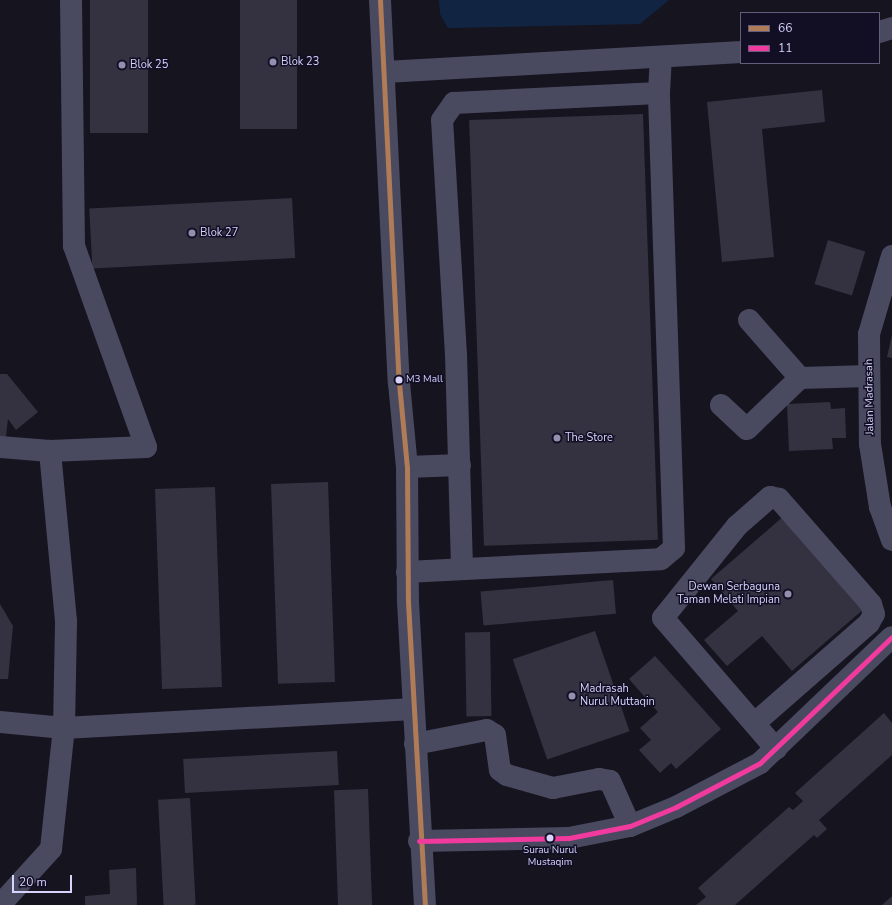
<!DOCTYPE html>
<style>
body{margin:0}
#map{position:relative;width:892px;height:905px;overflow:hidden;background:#16141f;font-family:"Nunito Sans",sans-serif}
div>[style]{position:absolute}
.water>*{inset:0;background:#112543}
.building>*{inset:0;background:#343241;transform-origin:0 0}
.minor>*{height:22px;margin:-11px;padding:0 11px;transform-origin:11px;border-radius:11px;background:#494960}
.bus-1>*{height:5px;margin:-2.5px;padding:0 2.5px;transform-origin:2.5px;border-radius:2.5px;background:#b07c57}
.bus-2>*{height:5px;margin:-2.5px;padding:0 2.5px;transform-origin:2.5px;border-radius:2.5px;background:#f13a9d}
.dots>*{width:11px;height:11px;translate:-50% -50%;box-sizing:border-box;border:2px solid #120f24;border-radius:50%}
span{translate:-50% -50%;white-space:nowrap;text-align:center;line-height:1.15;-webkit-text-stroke:3px #120f24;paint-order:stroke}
.bus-label{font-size:10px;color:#d7d3fd}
.left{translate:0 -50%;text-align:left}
.poi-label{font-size:11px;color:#d7d3fd}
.right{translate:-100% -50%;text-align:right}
.street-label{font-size:11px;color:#d7d3fd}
.legend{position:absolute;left:740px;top:12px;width:140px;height:52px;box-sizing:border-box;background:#120f24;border:1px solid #615d7b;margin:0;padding:5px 7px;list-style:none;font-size:12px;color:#d7d3fd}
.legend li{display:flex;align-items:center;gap:8px;height:20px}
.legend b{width:20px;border:1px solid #615d7b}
.scale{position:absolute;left:12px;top:875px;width:60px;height:18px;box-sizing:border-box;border:2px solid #d7d3fd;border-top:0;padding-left:5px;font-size:12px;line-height:14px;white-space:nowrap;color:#d7d3fd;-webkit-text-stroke:3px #120f24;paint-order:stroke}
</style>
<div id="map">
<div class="water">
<i style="clip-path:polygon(439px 0,669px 0,640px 24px,448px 28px,440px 14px)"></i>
</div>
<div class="building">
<i style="left:90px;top:0;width:58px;height:133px"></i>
<i style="left:240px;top:0;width:57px;height:129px"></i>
<i style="clip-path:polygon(822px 90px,825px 122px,762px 129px,774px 257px,722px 262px,707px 102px)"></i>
<i style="left:643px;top:114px;width:426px;height:174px;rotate:88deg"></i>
<i style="left:292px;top:198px;width:60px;height:203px;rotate:87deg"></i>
<i style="left:828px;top:240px;width:39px;height:46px;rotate:17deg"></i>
<i style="clip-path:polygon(892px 335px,892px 358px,887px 357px)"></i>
<i style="clip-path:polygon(0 374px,7px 374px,38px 412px,16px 430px,8px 419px,5px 445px,0 445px)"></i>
<i style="clip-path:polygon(830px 402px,831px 409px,845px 408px,846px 438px,832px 438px,833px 449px,789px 451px,787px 404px)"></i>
<i style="left:328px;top:482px;width:200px;height:57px;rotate:88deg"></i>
<i style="left:215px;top:487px;width:200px;height:60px;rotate:88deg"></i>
<i style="clip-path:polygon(785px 515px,865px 608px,792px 671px,762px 636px,727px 666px,704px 640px,738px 611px,711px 579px)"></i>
<i style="left:613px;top:580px;width:34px;height:133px;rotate:85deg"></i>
<i style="clip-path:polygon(0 604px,13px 626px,8px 679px,0 679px)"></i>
<i style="left:595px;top:631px;width:106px;height:87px;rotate:71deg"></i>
<i style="left:490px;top:632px;width:84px;height:25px;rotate:89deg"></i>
<i style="clip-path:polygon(655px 656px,721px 729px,676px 769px,671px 763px,660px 773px,639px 750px,651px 740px,640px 728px,658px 712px,629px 679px)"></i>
<i style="clip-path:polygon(884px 713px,892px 723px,892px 755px,819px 820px,827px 829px,817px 838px,814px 835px,735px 905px,696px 905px,706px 897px,698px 888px,789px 807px,793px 810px,803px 801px,795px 793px)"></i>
<i style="left:337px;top:751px;width:34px;height:154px;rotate:87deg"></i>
<i style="left:368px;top:789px;width:116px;height:34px;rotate:88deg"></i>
<i style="left:190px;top:798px;width:107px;height:32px;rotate:87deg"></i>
<i style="clip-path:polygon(136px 868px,137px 905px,85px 905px,85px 896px,110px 894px,109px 870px)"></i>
<i style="clip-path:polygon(892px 896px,892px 905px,882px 905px)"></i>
</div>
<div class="minor">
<i style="left:380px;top:0;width:383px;rotate:87.2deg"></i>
<i style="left:399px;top:383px;width:84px;rotate:84.6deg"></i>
<i style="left:407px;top:467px;width:135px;rotate:89.6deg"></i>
<i style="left:408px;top:602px;width:303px;rotate:86.8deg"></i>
<i style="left:879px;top:32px;width:14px;rotate:-17deg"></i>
<i style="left:385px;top:72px;width:357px;rotate:-3.2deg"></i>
<i style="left:892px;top:256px;width:81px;rotate:106.4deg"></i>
<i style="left:869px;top:334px;width:110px;rotate:89.5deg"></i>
<i style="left:870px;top:444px;width:64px;rotate:81deg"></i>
<i style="left:880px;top:507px;width:35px;rotate:70deg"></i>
<i style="left:749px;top:320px;width:77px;rotate:48.7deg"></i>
<i style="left:800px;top:378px;width:69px;rotate:-1.7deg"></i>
<i style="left:721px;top:405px;width:35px;rotate:43deg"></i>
<i style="left:747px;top:429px;width:74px;rotate:-43.9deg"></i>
<i style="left:0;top:447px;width:50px;rotate:4.6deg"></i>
<i style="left:50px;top:451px;width:96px;rotate:-2.4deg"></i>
<i style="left:146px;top:447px;width:214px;rotate:-109.7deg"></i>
<i style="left:74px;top:246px;width:246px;rotate:-90.7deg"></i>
<i style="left:407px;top:467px;width:53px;rotate:-2.2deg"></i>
<i style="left:462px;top:568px;width:213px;rotate:-91.6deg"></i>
<i style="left:456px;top:355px;width:235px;rotate:-93.4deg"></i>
<i style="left:442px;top:120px;width:21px;rotate:-55deg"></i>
<i style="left:454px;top:103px;width:205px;rotate:-2.8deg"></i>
<i style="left:407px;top:572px;width:254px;rotate:-2.9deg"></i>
<i style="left:661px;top:559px;width:17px;rotate:-40deg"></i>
<i style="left:674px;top:548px;width:455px;rotate:-91.9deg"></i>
<i style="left:659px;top:93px;width:36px;rotate:-87deg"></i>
<i style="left:0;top:722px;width:64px;rotate:5.4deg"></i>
<i style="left:64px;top:728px;width:350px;rotate:-3.1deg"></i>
<i style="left:756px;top:722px;width:150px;rotate:-41.2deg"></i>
<i style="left:869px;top:623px;width:10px;rotate:-61deg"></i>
<i style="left:874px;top:614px;width:10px;rotate:-107deg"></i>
<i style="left:871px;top:604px;width:140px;rotate:-131.2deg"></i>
<i style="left:779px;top:499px;width:9px;rotate:-167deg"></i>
<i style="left:770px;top:497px;width:44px;rotate:138.7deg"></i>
<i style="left:737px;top:526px;width:118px;rotate:128.8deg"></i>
<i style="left:663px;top:618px;width:173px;rotate:49.2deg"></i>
<i style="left:415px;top:744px;width:73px;rotate:-11deg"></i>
<i style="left:487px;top:730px;width:9px;rotate:32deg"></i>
<i style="left:495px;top:735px;width:35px;rotate:82deg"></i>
<i style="left:500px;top:770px;width:9px;rotate:36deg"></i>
<i style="left:507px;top:775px;width:48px;rotate:15.8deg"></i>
<i style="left:553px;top:788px;width:47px;rotate:-11.1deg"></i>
<i style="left:599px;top:779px;width:11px;rotate:10deg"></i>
<i style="left:610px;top:781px;width:49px;rotate:66deg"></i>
<i style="left:419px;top:841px;width:150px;rotate:-1.1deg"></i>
<i style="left:569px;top:838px;width:62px;rotate:-11.1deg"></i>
<i style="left:630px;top:826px;width:50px;rotate:-22.4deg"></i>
<i style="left:676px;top:807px;width:95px;rotate:-27.6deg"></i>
<i style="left:760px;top:763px;width:182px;rotate:-43.7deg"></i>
<i style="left:0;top:905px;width:76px;rotate:-47.7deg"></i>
<i style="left:51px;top:849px;width:122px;rotate:-83.9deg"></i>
<i style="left:64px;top:728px;width:107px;rotate:-88.9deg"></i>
<i style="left:66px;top:621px;width:171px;rotate:-95.4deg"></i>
</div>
<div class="bus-1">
<i style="left:380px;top:0;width:383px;rotate:87.2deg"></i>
<i style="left:399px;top:383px;width:84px;rotate:84.6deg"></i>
<i style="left:407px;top:467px;width:135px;rotate:89.6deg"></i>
<i style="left:408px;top:602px;width:303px;rotate:86.8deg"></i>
</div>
<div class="bus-2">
<i style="left:419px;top:841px;width:150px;rotate:-1.1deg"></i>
<i style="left:569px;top:838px;width:62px;rotate:-11.1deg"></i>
<i style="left:630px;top:826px;width:50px;rotate:-22.4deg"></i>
<i style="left:676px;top:807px;width:95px;rotate:-27.6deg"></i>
<i style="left:760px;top:763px;width:182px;rotate:-43.7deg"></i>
</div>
<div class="dots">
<i style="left:273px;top:62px;background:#9390af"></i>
<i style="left:122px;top:65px;background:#9390af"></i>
<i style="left:192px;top:233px;background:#9390af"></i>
<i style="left:399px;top:380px;background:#d7d3fd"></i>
<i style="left:557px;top:438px;background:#9390af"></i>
<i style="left:788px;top:594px;background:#9390af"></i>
<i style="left:572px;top:696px;background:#9390af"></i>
<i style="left:550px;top:838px;background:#d7d3fd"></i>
</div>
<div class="bus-label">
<span class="left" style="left:406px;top:380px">M3 Mall</span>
<span style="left:550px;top:856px">Surau Nurul<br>Mustaqim</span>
</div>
<div class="poi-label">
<span class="left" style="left:281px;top:62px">Blok 23</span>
<span class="left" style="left:130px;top:65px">Blok 25</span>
<span class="left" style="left:200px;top:233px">Blok 27</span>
<span class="left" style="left:565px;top:438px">The Store</span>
<span class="right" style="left:780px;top:594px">Dewan Serbaguna<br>Taman Melati Impian</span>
<span class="left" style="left:580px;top:696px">Madrasah<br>Nurul Muttaqin</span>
</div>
<div class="street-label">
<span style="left:870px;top:397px;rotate:-91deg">Jalan Madrasah</span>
</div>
<ul class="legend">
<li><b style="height:5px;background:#b07c57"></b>66</li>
<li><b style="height:5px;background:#f13a9d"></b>11</li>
</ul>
<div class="scale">20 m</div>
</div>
